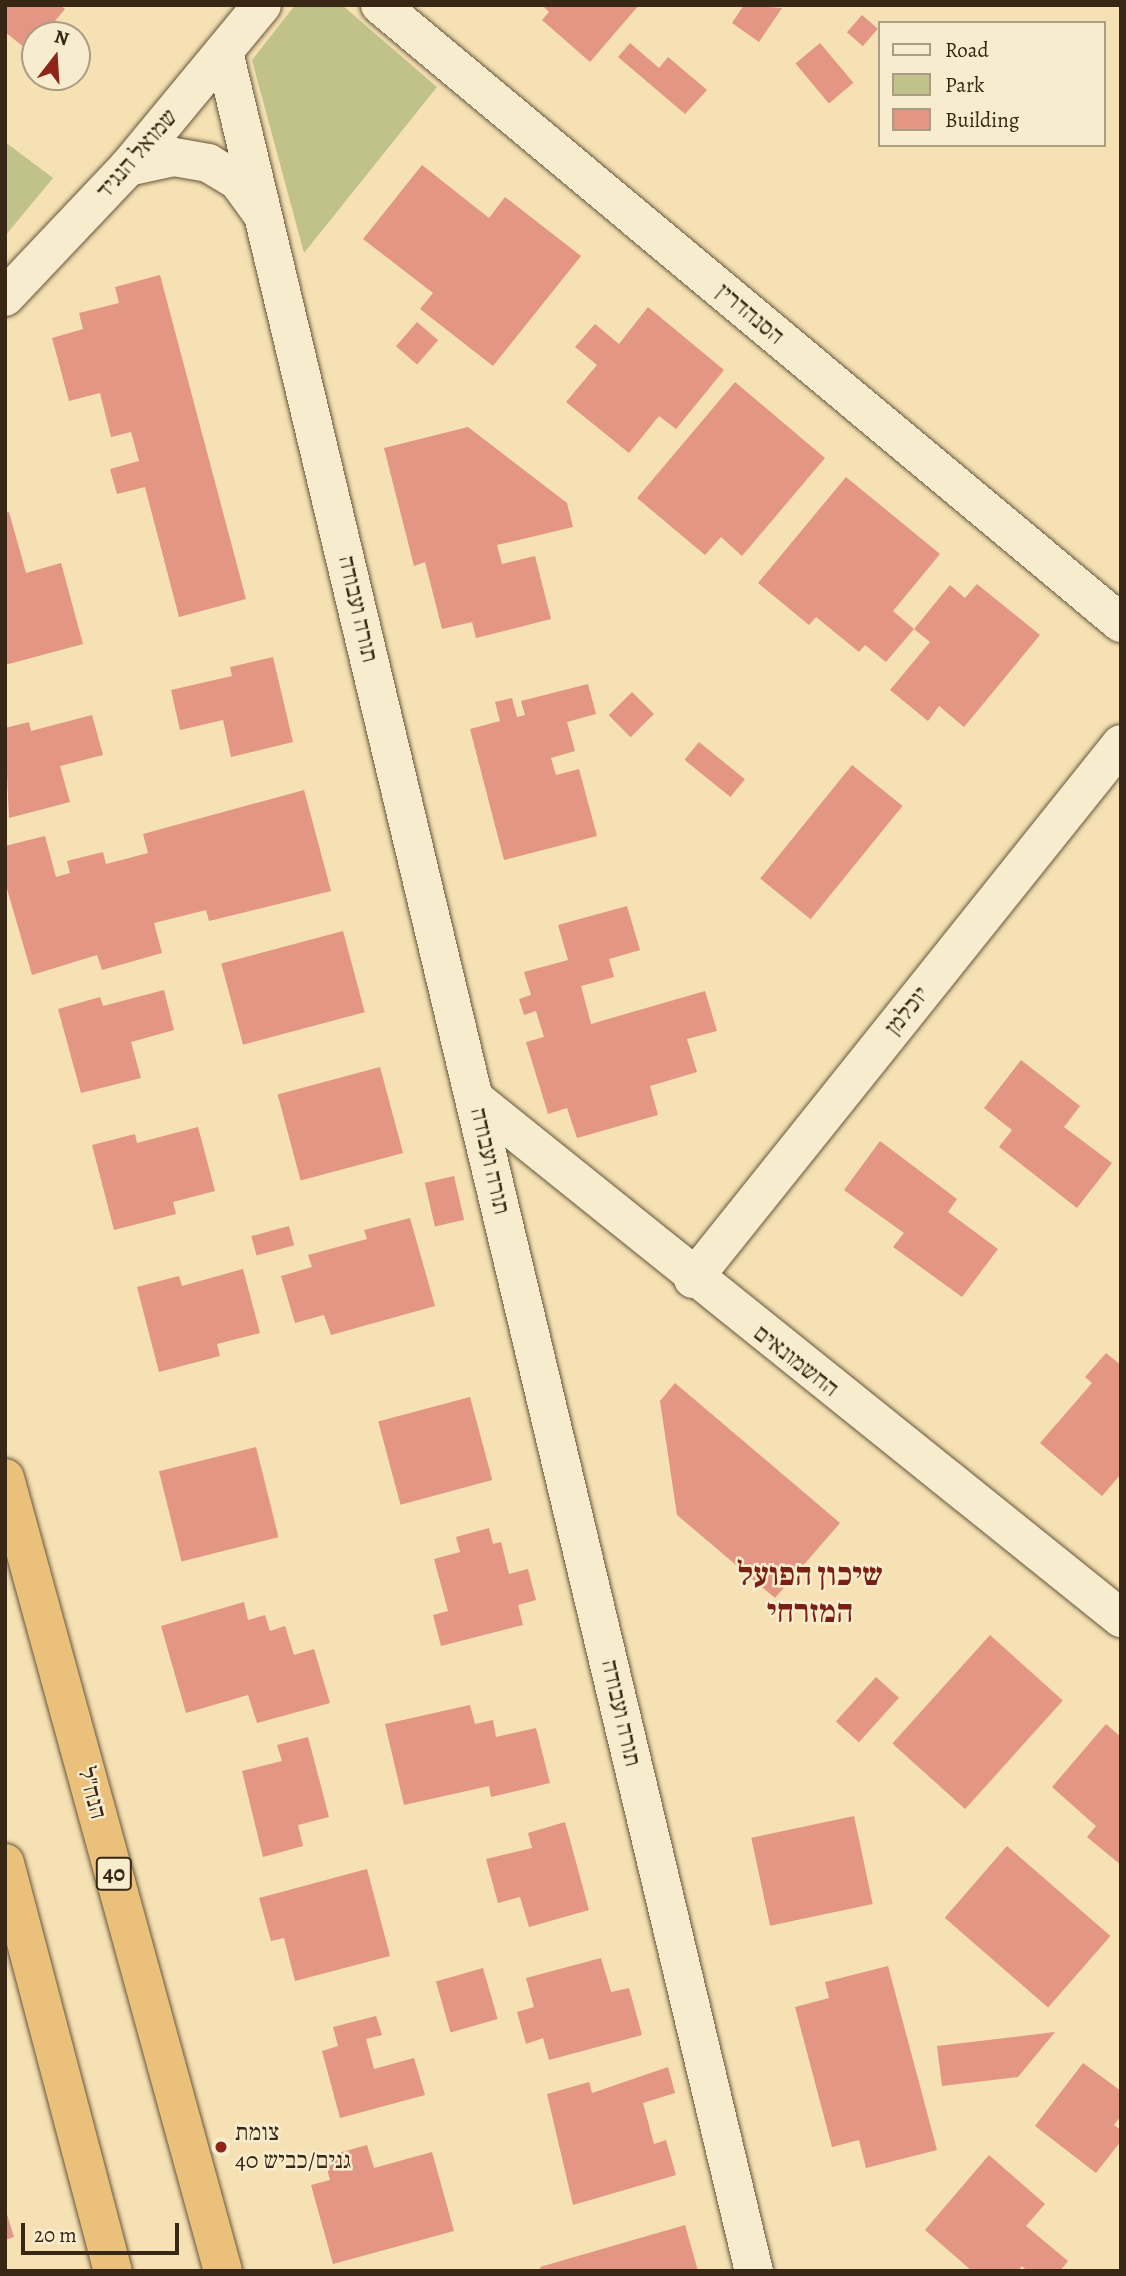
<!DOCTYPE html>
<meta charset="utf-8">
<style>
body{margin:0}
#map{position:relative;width:1126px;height:2276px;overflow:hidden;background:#f5e1b3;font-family:Alegreya,"Frank Ruhl Libre",serif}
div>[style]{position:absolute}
.green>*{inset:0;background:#c0c28a}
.building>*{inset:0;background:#e39683;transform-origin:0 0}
.roads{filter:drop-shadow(0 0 2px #67563c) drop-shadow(0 0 2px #67563c)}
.street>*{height:38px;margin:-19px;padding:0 19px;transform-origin:19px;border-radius:19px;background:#f8ecce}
.highway>*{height:38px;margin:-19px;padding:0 19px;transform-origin:19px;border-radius:19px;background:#eac07a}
.dots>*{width:19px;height:19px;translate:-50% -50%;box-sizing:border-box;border:4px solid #f8ecce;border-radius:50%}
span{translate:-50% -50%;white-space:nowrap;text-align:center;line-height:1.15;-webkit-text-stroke:5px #f8ecce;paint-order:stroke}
.shield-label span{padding:2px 5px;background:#f8ecce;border:2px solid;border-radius:5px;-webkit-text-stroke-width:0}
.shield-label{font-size:23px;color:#382714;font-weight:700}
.street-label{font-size:24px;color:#382714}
.poi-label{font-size:24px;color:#382714}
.left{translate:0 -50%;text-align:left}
.district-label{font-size:32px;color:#7a1f14;font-weight:700}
.frame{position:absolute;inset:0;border:7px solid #382714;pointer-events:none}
.legend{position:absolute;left:878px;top:21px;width:228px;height:126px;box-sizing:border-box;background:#f8ecce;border:2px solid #ab9d84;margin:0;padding:9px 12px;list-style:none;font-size:21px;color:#382714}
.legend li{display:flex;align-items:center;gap:14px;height:35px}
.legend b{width:35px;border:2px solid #ab9d84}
.north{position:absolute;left:21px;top:21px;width:70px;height:70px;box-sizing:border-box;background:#f8ecce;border:2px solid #ab9d84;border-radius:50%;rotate:17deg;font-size:19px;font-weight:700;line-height:28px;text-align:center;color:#382714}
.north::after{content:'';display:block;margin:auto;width:24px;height:32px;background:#8f2418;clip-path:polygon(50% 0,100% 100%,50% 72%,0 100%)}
.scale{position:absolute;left:21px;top:2223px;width:158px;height:32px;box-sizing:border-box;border:4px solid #382714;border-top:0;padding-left:9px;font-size:21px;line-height:24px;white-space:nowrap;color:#382714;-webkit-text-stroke:5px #f8ecce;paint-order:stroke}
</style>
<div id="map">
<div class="green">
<i style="clip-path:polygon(295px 5px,342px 5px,437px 87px,304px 253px,252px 60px)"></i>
<i style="clip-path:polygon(5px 142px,53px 178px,5px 236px)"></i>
</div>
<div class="building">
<i style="clip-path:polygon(5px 5px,60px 5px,65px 9px,55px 21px,67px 32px,35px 35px,35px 56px,5px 32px)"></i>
<i style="clip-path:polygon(542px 5px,639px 5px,590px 62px,542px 20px,549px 12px)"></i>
<i style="clip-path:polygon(744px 5px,782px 8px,759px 42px,732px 23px)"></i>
<i style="left:862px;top:15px;width:21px;height:23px;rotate:41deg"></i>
<i style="clip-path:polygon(630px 43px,659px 68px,668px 57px,707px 90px,685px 114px,618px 57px)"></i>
<i style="left:820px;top:43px;width:52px;height:32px;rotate:50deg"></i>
<i style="clip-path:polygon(422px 165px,489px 218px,505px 197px,581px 256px,493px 366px,420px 309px,433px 293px,363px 239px)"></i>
<i style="clip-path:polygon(160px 275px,246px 599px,179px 617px,145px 487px,117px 494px,110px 469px,139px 461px,131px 432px,111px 437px,100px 393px,69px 401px,52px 338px,83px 329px,79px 313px,119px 303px,115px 287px)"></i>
<i style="clip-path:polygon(648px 307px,724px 370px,676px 429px,659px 416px,629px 453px,566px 402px,597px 365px,575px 347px,595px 324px,619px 344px)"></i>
<i style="left:417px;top:322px;width:28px;height:32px;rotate:41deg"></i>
<i style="clip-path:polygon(735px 382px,825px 458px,742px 556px,721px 537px,705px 555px,637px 498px)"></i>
<i style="clip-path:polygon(468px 427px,567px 503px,573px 527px,497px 545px,502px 564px,535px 556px,551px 619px,476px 638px,472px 622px,442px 629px,425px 562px,414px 566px,384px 448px)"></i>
<i style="clip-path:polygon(846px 477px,940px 554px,893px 611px,914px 629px,886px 662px,865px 645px,859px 652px,816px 617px,809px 625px,758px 583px)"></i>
<i style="clip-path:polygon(9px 512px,26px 573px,61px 563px,83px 644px,5px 665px,5px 513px)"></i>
<i style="clip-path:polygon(977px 584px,1040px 635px,964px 727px,939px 706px,928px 721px,890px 690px,930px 642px,914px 629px,950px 585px,965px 598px)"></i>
<i style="clip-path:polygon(273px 657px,293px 742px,231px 757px,223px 720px,180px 730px,171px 690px,232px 676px,230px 667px)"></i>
<i style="clip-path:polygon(588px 684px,596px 714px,567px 722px,575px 751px,551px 758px,556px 775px,579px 769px,597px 836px,504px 860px,470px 729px,500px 721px,495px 702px,512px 698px,517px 717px,525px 715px,521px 701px)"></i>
<i style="left:632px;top:692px;width:31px;height:33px;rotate:45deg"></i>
<i style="clip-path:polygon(92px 715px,103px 755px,60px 766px,70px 802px,9px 818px,5px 728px,29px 722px,31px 731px)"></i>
<i style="left:699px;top:742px;width:59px;height:23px;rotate:39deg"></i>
<i style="left:852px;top:765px;width:65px;height:146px;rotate:39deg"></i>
<i style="clip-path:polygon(304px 790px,331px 891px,209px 921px,206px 910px,154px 923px,162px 953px,102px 970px,97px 955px,32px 975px,5px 882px,5px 846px,45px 836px,56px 877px,70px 873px,67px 861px,103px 852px,106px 864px,148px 853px,143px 834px)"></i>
<i style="clip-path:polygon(627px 906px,640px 950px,609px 959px,614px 977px,581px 986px,591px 1024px,705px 991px,717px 1031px,687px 1039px,697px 1072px,650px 1086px,658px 1115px,577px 1138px,567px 1108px,548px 1114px,526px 1042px,544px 1037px,536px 1011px,524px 1015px,519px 999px,531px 995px,524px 972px,568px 960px,558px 925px)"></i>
<i style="left:343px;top:931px;width:84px;height:126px;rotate:75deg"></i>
<i style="clip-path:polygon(164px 990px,174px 1030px,131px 1042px,141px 1078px,81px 1093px,58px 1009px,100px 997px,103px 1006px)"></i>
<i style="clip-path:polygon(1021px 1060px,1080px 1106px,1064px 1127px,1112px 1163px,1077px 1208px,999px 1147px,1012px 1130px,984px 1108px)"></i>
<i style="left:380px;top:1067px;width:89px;height:106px;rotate:75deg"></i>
<i style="clip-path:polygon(198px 1127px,215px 1191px,173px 1202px,176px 1214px,114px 1230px,92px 1145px,135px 1134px,137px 1143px)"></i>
<i style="clip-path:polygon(880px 1141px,957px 1199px,948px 1212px,998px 1249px,962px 1297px,893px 1247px,904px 1233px,844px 1190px)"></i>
<i style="left:454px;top:1176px;width:45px;height:30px;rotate:77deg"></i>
<i style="clip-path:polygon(410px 1218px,435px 1306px,331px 1335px,324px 1315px,295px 1323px,281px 1276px,312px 1267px,308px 1255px,367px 1239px,364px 1230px)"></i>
<i style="left:289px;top:1226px;width:20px;height:39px;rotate:75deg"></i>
<i style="clip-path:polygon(243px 1269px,260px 1333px,217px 1344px,220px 1356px,159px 1372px,137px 1287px,179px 1276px,182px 1286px)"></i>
<i style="clip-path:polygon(1106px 1353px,1121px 1365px,1121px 1474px,1102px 1496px,1040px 1443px,1092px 1383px,1085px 1377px)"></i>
<i style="clip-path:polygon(675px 1383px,840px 1523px,775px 1598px,677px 1515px,660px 1401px)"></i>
<i style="left:470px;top:1397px;width:86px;height:95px;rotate:75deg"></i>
<i style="left:256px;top:1447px;width:93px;height:100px;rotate:76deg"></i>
<i style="clip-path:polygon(489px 1528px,493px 1544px,501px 1542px,509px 1574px,528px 1569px,536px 1600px,518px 1605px,523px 1625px,441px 1646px,433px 1615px,448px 1611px,434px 1559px,460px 1552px,456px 1537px)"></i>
<i style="clip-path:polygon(244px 1602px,248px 1620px,265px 1615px,270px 1631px,285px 1626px,294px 1655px,314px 1649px,330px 1703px,257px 1723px,248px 1695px,186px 1713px,161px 1626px)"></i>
<i style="left:990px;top:1635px;width:98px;height:146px;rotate:42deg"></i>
<i style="left:876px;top:1677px;width:31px;height:60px;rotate:42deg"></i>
<i style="clip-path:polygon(470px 1705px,475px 1724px,493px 1720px,496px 1737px,536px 1728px,550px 1783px,491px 1797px,489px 1786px,404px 1805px,385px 1724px)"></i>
<i style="clip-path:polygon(1106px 1724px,1121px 1737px,1121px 1865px,1087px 1837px,1096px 1826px,1052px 1787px)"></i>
<i style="clip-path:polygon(308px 1737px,329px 1817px,298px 1825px,303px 1846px,263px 1857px,242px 1771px,282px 1761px,277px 1745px)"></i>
<i style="left:854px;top:1816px;width:90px;height:105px;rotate:78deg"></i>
<i style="clip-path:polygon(565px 1822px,589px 1910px,529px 1927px,520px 1897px,498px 1903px,486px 1859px,532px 1848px,528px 1833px)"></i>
<i style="left:1007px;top:1846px;width:137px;height:95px;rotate:41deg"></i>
<i style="clip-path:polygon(367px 1869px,390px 1956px,295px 1981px,284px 1938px,271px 1941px,259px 1898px)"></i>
<i style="clip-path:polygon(601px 1958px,611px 1992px,629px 1988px,642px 2035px,549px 2060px,543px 2038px,526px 2044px,517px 2012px,534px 2007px,526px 1978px)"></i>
<i style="clip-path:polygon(888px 1966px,937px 2150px,866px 2168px,859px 2140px,832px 2147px,795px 2007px,829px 1998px,825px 1982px)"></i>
<i style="left:483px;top:1968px;width:53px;height:49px;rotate:74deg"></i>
<i style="clip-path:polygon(376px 2016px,382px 2035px,366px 2039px,374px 2069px,414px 2058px,425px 2095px,340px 2118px,322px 2051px,338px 2046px,333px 2027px)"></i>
<i style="clip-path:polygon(1055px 2032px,1018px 2077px,942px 2086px,937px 2046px)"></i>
<i style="clip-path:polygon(1083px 2063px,1121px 2091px,1121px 2116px,1114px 2125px,1121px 2130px,1121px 2141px,1096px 2173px,1035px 2126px)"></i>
<i style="clip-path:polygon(668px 2067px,675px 2093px,643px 2103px,654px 2144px,666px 2140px,676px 2175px,573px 2205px,547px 2094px,589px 2082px,592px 2093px)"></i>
<i style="clip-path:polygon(367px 2145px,374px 2168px,432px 2152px,454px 2231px,333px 2264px,311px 2185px,330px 2180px,324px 2157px)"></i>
<i style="clip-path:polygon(989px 2155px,1045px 2204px,1026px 2226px,1068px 2261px,1060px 2271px,1027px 2271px,1022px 2266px,1018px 2271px,972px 2271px,925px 2230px)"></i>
<i style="clip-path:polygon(5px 2208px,14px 2237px,5px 2240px)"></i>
<i style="clip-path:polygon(685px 2225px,698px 2271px,541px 2271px,540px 2267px)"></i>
</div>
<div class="roads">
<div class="street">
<i style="left:380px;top:5px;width:965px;rotate:39.83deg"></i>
<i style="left:224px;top:52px;width:2281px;rotate:76.57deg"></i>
<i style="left:128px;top:167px;width:47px;rotate:-12.3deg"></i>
<i style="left:174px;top:157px;width:35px;rotate:10deg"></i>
<i style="left:208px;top:163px;width:35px;rotate:31deg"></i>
<i style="left:238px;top:181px;width:39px;rotate:54deg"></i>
<i style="left:5px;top:297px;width:179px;rotate:-46.6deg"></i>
<i style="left:128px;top:167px;width:210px;rotate:-50.4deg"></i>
<i style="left:475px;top:1099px;width:829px;rotate:38.78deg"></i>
<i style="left:693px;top:1279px;width:685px;rotate:-51.34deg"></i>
</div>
<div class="highway">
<i style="left:5px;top:1478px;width:822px;rotate:74.63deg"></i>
<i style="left:5px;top:1863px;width:422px;rotate:75.2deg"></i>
</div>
</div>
<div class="dots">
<i style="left:221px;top:2147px;background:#8f2418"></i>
</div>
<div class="shield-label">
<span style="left:114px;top:1874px">40</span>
</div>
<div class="street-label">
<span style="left:137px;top:154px;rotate:-49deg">שמואל הנגיד</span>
<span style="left:750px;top:314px;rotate:40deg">הסנהדרין</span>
<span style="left:358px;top:609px;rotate:77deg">תורה ועבודה</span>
<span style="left:907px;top:1011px;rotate:-51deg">יוכלמן</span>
<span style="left:490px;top:1161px;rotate:77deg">תורה ועבודה</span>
<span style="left:796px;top:1361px;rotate:38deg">החשמונאים</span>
<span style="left:621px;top:1713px;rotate:77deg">תורה ועבודה</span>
<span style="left:92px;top:1793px;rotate:75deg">הנח"ל</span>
</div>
<div class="poi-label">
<span class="left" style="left:235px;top:2147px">צומת<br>גנים/כביש 40</span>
</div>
<div class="district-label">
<span style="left:810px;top:1593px">שיכון הפועל<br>המזרחי</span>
</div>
<div class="frame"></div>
<ul class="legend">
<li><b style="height:9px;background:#f8ecce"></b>Road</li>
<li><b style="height:19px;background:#c0c28a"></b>Park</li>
<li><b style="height:19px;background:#e39683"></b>Building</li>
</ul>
<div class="north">N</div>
<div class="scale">20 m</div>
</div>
